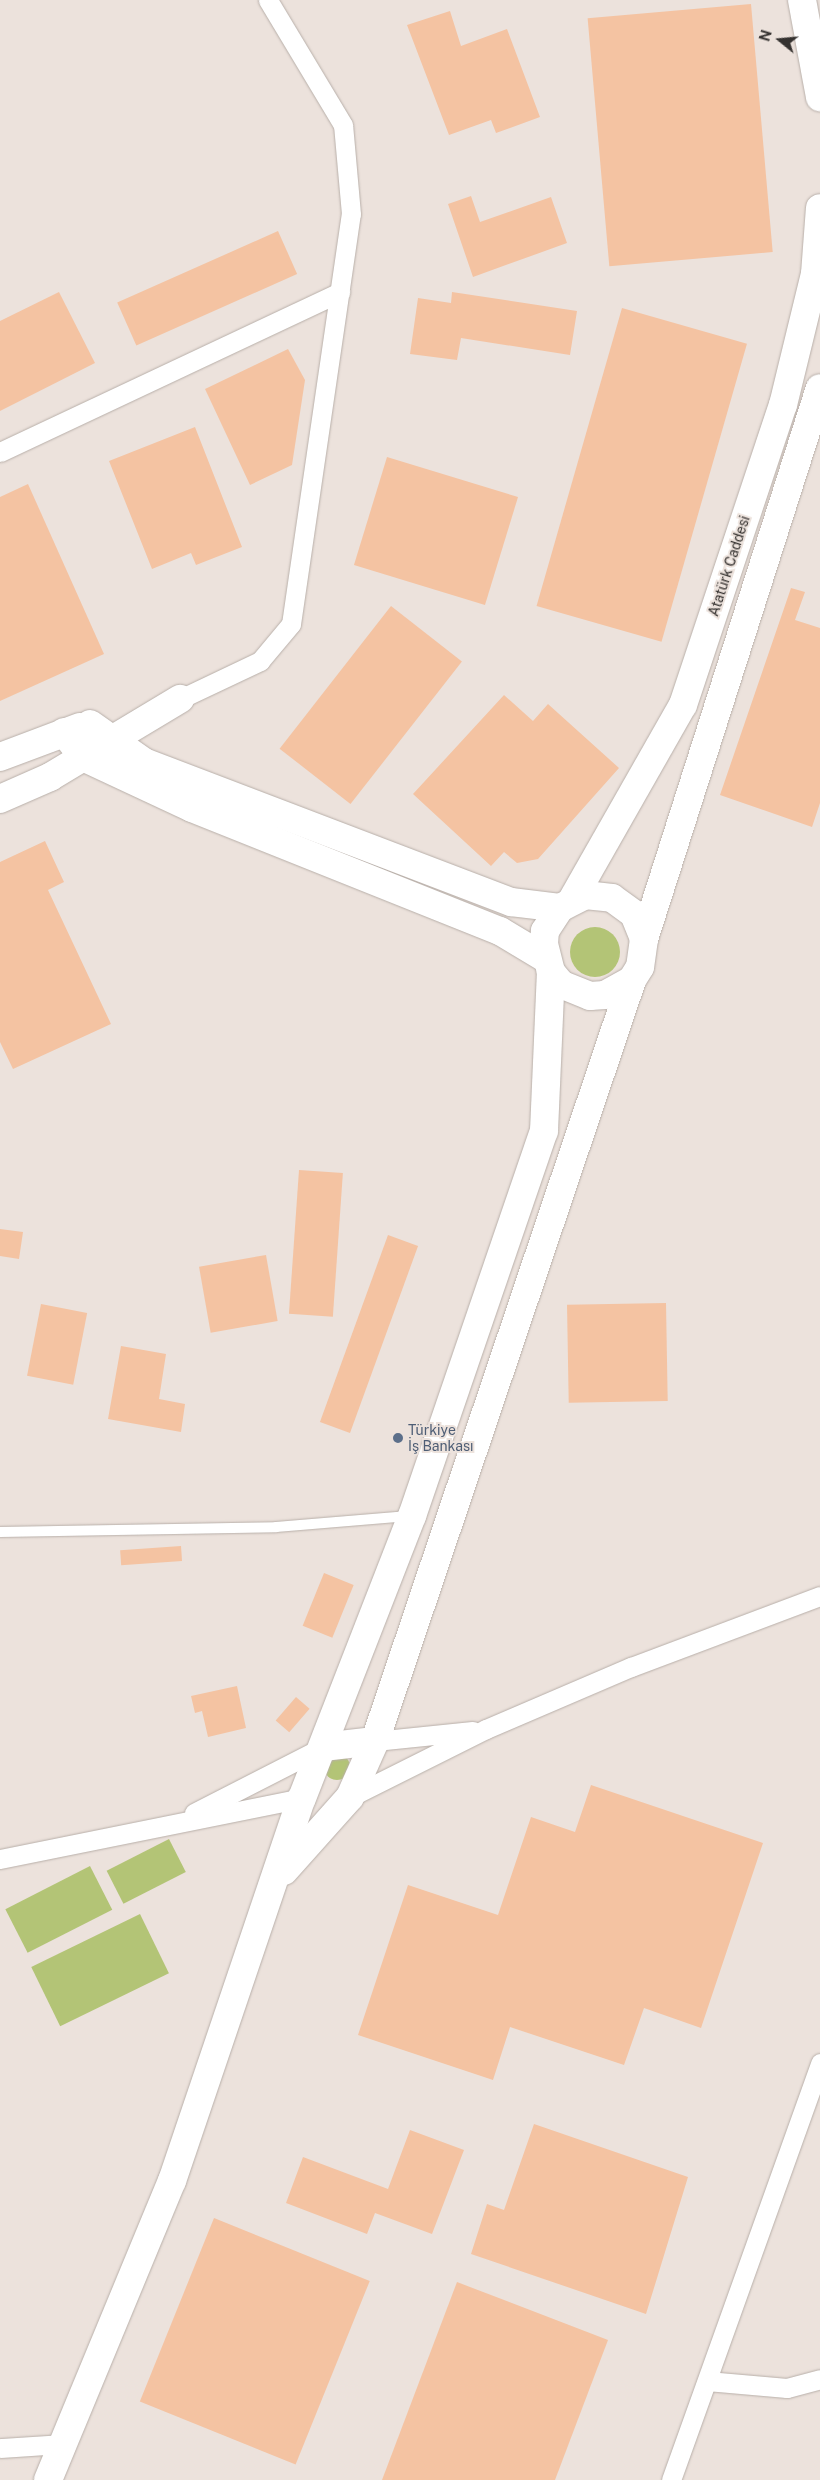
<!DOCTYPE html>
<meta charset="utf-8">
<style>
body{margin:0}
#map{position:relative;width:820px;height:2480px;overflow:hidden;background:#ece2dc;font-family:"Public Sans",sans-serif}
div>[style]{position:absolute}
.green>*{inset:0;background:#b3c476;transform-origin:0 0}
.round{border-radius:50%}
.building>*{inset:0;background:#f4c3a2;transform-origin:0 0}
.roads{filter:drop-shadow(0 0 1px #b8afa9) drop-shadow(0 0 1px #b8afa9)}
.lane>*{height:10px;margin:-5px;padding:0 5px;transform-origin:5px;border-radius:5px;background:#fff}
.street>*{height:19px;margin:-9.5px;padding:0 9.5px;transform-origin:9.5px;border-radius:9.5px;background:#fff}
.secondary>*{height:28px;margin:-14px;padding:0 14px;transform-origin:14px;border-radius:14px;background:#fff}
.dots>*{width:14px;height:14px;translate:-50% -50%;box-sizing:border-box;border:2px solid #ece2dc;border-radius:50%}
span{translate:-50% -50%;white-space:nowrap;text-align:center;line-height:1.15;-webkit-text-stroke:4px #ece2dc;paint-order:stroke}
.street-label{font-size:14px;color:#353230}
.service-label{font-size:14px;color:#4e5e75}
.left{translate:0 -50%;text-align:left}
.north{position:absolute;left:755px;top:15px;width:50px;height:50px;-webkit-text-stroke:4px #ece2dc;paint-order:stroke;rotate:287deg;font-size:14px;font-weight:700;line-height:20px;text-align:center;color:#353230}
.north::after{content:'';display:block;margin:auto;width:18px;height:22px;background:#353230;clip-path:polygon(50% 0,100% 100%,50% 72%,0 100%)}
</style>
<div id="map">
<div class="green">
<i class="round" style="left:570px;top:927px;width:50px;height:50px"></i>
<i class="round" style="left:324px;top:1754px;width:26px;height:26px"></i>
<i style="left:169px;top:1839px;width:37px;height:70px;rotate:63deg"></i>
<i style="left:90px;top:1866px;width:49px;height:95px;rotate:63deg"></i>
<i style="left:140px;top:1914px;width:66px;height:121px;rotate:64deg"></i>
</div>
<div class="building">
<i style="left:751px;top:4px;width:249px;height:164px;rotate:85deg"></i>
<i style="clip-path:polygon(450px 11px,461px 46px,507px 29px,540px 117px,496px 133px,491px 120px,449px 135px,407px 25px)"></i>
<i style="clip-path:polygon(471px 196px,480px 222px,551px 197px,567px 243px,473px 277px,448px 204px)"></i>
<i style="left:278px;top:231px;width:47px;height:176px;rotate:66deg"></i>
<i style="clip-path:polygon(59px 292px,95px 363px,0 411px,0 321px)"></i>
<i style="clip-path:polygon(452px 292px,577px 311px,570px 355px,461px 338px,457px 360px,410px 354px,418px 298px,451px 303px)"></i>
<i style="left:622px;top:308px;width:130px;height:310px;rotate:16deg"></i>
<i style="clip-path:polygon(288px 349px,305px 380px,292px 465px,250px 485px,205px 389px)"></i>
<i style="clip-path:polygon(195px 427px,242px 547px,196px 565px,191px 553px,152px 569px,109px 461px)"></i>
<i style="left:387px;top:457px;width:137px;height:113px;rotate:17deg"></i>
<i style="clip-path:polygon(28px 484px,104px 654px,0 701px,0 497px)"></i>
<i style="clip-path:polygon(791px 588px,805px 592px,795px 620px,820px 628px,820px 803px,812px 827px,720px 795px)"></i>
<i style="left:391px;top:606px;width:90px;height:181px;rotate:38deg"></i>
<i style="clip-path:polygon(504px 695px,533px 721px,548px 704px,619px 768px,538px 859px,517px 863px,504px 852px,491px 866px,413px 794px)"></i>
<i style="clip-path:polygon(45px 841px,64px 882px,48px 890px,111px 1024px,13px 1069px,0 1042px,0 862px)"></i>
<i style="left:299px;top:1170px;width:44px;height:144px;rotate:4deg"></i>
<i style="clip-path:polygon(0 1229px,23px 1232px,19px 1259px,0 1256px)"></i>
<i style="left:388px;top:1235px;width:32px;height:199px;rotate:20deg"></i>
<i style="left:266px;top:1255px;width:67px;height:68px;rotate:80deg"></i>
<i style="left:666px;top:1303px;width:98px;height:99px;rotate:89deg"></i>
<i style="left:41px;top:1304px;width:47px;height:73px;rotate:11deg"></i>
<i style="clip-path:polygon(121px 1346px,166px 1354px,159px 1399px,185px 1404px,181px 1432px,108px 1419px)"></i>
<i style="left:181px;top:1546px;width:15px;height:61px;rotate:86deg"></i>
<i style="left:324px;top:1573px;width:32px;height:57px;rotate:22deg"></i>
<i style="clip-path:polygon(237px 1686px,246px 1728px,208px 1737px,202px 1711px,195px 1713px,191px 1696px)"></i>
<i style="left:296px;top:1697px;width:18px;height:31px;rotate:41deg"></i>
<i style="clip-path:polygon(591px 1785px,763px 1843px,701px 2028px,644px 2008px,624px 2065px,510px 2027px,493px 2080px,358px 2035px,408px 1885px,498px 1915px,531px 1817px,575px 1832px)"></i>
<i style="clip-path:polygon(534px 2124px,688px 2177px,646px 2314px,471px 2254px,487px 2204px,504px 2210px)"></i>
<i style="clip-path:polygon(410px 2130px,464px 2150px,432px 2234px,375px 2213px,367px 2234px,286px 2203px,303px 2157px,388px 2189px)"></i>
<i style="left:214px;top:2218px;width:168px;height:198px;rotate:22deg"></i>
<i style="clip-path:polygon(457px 2282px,608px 2340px,555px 2480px,382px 2480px)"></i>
</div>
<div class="roads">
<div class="lane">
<i style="left:0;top:1532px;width:276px;rotate:-1deg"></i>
<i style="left:276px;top:1527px;width:133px;rotate:-4.7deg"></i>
</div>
<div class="street">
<i style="left:0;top:452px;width:376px;rotate:-25.2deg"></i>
<i style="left:180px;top:699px;width:89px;rotate:-25.4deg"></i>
<i style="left:260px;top:661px;width:48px;rotate:-50deg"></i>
<i style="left:291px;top:624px;width:414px;rotate:-81.7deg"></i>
<i style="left:351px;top:214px;width:89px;rotate:-95.1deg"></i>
<i style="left:343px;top:125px;width:146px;rotate:-121deg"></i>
<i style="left:375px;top:1741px;width:98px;rotate:-5.9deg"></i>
<i style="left:350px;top:1797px;width:152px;rotate:-26.6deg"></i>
<i style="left:486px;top:1729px;width:158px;rotate:-23.2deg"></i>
<i style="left:631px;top:1667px;width:202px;rotate:-20.6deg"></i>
<i style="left:194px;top:1813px;width:145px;rotate:-27.1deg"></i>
<i style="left:0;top:1859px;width:308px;rotate:-11.4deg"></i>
<i style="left:707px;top:2381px;width:80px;rotate:5deg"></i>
<i style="left:787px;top:2388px;width:34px;rotate:-15deg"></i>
<i style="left:0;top:2448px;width:62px;rotate:-3.7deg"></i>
<i style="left:671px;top:2480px;width:443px;rotate:-70.3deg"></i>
</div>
<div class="secondary">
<i style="left:802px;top:0;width:99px;rotate:79.5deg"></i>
<i style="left:90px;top:724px;width:66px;rotate:35.1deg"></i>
<i style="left:144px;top:762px;width:393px;rotate:20.9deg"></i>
<i style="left:511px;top:902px;width:49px;rotate:7deg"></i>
<i style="left:560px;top:908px;width:28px;rotate:-27deg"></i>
<i style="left:585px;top:895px;width:27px;rotate:6deg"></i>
<i style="left:612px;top:898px;width:27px;rotate:36deg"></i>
<i style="left:634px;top:914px;width:27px;rotate:68deg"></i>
<i style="left:644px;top:939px;width:28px;rotate:98deg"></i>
<i style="left:640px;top:967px;width:15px;rotate:122deg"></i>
<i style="left:632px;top:980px;width:31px;rotate:151deg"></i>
<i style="left:605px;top:995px;width:15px;rotate:176deg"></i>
<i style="left:590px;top:996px;width:31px;rotate:-158deg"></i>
<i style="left:561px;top:984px;width:16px;rotate:-130deg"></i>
<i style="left:551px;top:972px;width:29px;rotate:-104deg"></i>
<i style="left:544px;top:944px;width:13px;rotate:-86deg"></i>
<i style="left:545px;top:931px;width:27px;rotate:-57deg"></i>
<i style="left:64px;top:732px;width:31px;rotate:53deg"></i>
<i style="left:83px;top:757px;width:120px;rotate:25.1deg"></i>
<i style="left:192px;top:808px;width:332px;rotate:21.8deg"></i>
<i style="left:500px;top:931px;width:52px;rotate:31deg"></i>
<i style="left:0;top:757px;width:85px;rotate:-20.6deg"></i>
<i style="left:0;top:799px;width:55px;rotate:-23.7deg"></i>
<i style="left:50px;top:777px;width:152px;rotate:-31deg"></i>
<i style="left:572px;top:900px;width:224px;rotate:-60.4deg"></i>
<i style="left:683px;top:705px;width:316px;rotate:-71.6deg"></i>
<i style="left:783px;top:405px;width:135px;rotate:-76.3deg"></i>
<i style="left:815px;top:274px;width:66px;rotate:-85.7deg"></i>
<i style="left:644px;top:939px;width:578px;rotate:-72.29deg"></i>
<i style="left:323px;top:1747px;width:52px;rotate:-6.6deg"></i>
<i style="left:284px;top:1871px;width:99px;rotate:-48.3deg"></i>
<i style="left:350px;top:1797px;width:61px;rotate:-65.9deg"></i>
<i style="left:375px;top:1741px;width:803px;rotate:-71.34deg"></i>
<i style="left:48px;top:2480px;width:324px;rotate:-67.5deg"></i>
<i style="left:172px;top:2181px;width:404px;rotate:-71.3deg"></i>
<i style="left:302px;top:1798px;width:303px;rotate:-68.7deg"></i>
<i style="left:412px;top:1516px;width:407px;rotate:-71.1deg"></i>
<i style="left:544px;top:1131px;width:159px;rotate:-87.5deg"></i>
</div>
</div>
<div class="dots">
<i style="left:398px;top:1438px;background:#5c6f8a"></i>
</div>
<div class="street-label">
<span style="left:729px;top:566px;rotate:-72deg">Atatürk Caddesi</span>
</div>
<div class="service-label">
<span class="left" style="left:408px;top:1438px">Türkiye<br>İş Bankası</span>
</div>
<div class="north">N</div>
</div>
